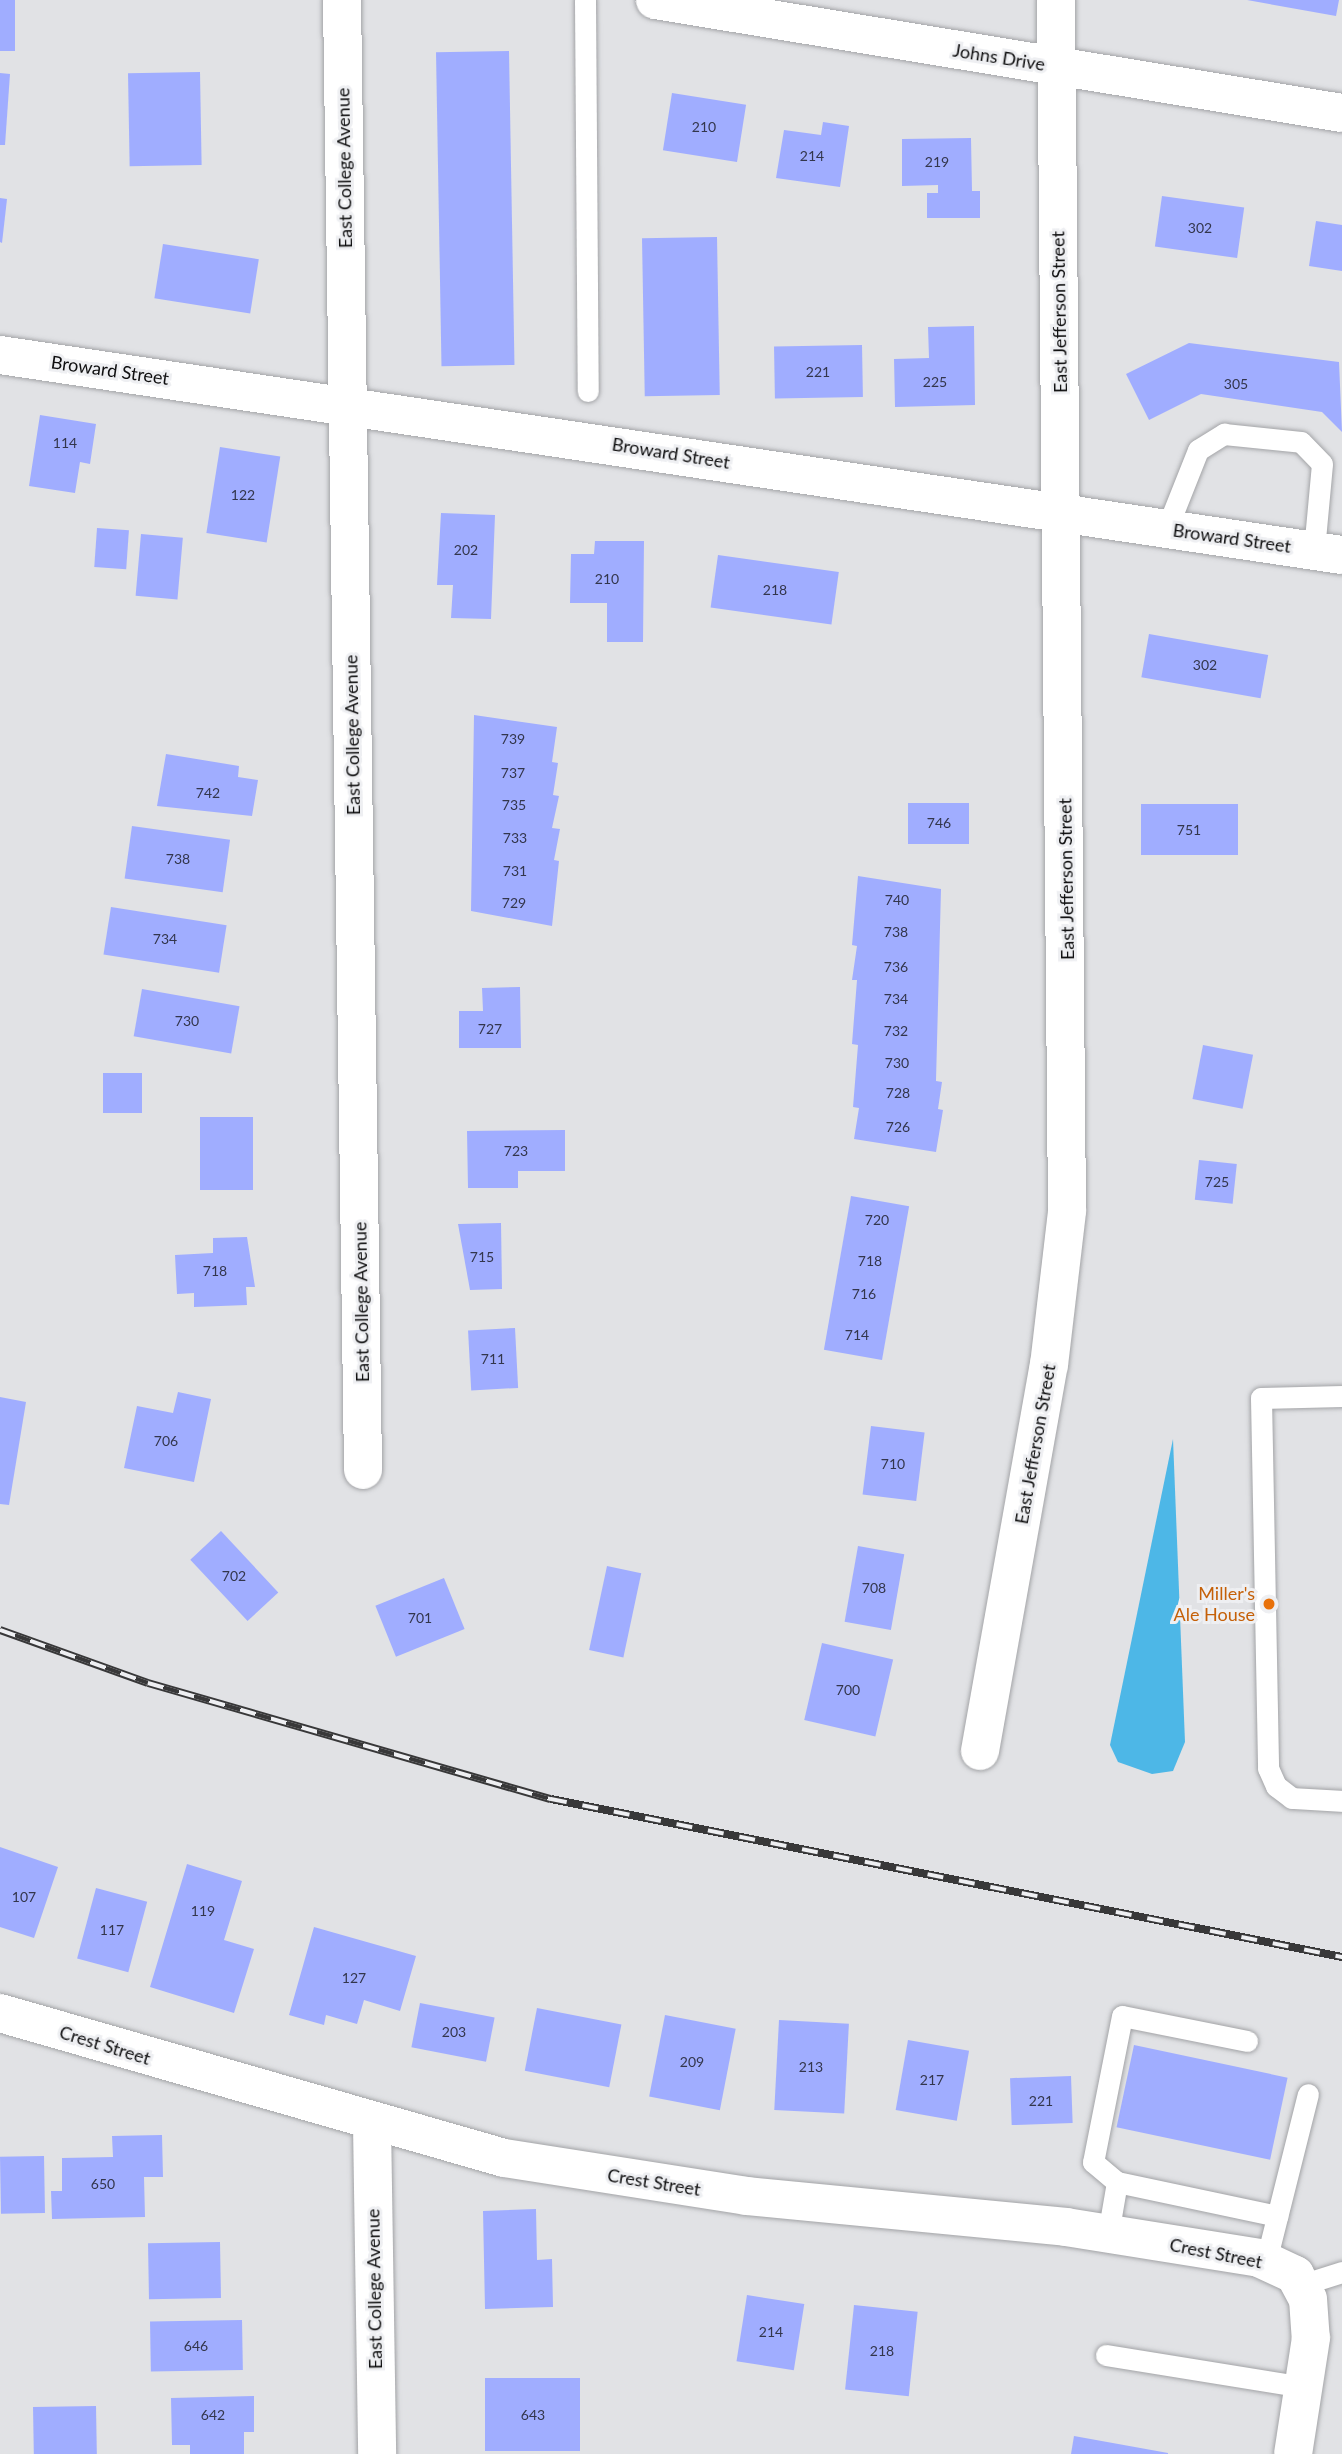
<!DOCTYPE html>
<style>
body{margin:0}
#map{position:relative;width:1342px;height:2454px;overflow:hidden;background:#e1e2e5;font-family:Lato,sans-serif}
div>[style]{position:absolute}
.water>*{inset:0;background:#4db7e7}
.building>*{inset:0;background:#a0adff;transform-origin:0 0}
.roads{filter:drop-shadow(0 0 2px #a3a4a7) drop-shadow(0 0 2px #a3a4a7)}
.service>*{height:21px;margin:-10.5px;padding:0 10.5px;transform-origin:10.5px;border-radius:10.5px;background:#fff}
.minor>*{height:38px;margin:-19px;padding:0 19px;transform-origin:19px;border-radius:19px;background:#fff}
.rail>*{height:8px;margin-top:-4px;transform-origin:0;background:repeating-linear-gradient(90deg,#eeeff2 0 16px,#383839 0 32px);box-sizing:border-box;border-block:2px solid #383839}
.dots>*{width:19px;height:19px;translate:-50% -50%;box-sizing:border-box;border:4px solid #eeeff2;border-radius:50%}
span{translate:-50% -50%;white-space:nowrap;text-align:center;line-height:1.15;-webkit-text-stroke:6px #eeeff2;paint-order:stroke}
.number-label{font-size:14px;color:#33364c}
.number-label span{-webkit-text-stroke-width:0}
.street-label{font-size:18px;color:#0f0f10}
.food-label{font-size:18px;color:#c56008}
.right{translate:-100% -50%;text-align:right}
</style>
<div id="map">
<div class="water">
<i style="clip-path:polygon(1173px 1439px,1185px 1742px,1173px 1771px,1152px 1774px,1118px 1762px,1110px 1745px)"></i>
</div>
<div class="building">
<i style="left:0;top:0;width:15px;height:51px"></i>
<i style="clip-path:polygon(1247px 0,1339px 0,1336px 16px)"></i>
<i style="left:509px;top:51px;width:314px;height:73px;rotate:89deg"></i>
<i style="left:200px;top:72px;width:93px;height:72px;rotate:89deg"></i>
<i style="clip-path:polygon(0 73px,10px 74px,5px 145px,0 145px)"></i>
<i style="left:672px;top:93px;width:75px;height:58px;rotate:9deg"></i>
<i style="clip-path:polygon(823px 122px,849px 126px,840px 187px,776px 178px,784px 130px,821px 135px)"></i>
<i style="clip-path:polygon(971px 138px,972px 191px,980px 191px,980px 218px,927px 218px,927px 193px,938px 193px,938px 185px,902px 186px,902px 139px)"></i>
<i style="left:1162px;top:196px;width:83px;height:51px;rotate:8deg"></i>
<i style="clip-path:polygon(0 198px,7px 199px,2px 243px,0 242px)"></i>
<i style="clip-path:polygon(1316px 221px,1342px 225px,1342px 271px,1309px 266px)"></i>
<i style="left:717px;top:237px;width:158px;height:75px;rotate:89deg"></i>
<i style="left:163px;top:244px;width:97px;height:55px;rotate:9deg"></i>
<i style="clip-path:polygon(974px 326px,975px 405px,895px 407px,894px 359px,929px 358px,928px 327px)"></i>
<i style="clip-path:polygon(1189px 343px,1339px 362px,1342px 432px,1322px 412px,1201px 394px,1149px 420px,1126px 374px)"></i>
<i style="left:862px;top:345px;width:52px;height:88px;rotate:89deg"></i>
<i style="clip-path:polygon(40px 415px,96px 424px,90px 464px,80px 462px,75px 493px,29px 486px)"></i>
<i style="left:220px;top:447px;width:61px;height:87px;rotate:9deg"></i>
<i style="clip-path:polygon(441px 513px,495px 515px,491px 619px,451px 618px,453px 585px,437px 585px)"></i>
<i style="left:97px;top:528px;width:32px;height:39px;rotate:4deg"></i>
<i style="left:141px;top:534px;width:42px;height:62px;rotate:5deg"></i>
<i style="clip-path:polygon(595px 541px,644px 541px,643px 642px,607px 642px,607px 603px,570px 603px,571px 554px,594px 554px)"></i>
<i style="left:718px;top:555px;width:122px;height:53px;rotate:8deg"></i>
<i style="left:1149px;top:634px;width:121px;height:44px;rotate:10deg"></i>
<i style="clip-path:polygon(474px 715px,557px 727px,552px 762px,558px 763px,553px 795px,559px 796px,552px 828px,560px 829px,554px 860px,559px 861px,552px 926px,471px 911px)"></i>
<i style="clip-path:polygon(166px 754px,239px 766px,238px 777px,258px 780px,252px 816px,157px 806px)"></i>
<i style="left:908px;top:803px;width:61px;height:41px"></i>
<i style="left:1238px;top:804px;width:51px;height:97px;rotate:90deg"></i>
<i style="left:132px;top:826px;width:99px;height:53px;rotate:8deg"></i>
<i style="clip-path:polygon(858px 876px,941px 889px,936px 1081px,942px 1082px,938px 1109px,943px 1110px,936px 1152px,854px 1139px,859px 1108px,853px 1107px,858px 1045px,852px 1044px,857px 980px,852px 980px,857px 946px,852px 945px)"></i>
<i style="left:111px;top:907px;width:117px;height:48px;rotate:9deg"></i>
<i style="clip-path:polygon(520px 987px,521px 1048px,459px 1048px,459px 1011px,483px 1011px,482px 988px)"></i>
<i style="left:142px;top:989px;width:99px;height:48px;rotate:10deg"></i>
<i style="left:1203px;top:1045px;width:51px;height:55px;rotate:11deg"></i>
<i style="left:103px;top:1073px;width:39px;height:40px"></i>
<i style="left:200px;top:1117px;width:53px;height:73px"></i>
<i style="clip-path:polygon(565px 1130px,565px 1171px,518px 1171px,518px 1188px,468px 1188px,467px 1131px)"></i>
<i style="left:1199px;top:1160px;width:38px;height:40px;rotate:6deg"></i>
<i style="left:851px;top:1196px;width:59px;height:156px;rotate:10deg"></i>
<i style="clip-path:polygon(501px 1223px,502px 1289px,470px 1290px,458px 1224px)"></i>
<i style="clip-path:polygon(247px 1237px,255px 1287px,246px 1287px,247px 1305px,194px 1307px,194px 1293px,177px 1294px,175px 1255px,213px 1253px,213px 1238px)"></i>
<i style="left:515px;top:1328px;width:60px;height:47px;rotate:87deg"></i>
<i style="clip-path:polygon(178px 1392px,211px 1399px,194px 1482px,124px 1468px,137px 1406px,173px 1413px)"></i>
<i style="clip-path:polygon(0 1397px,26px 1402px,9px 1505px,0 1504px)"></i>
<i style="left:871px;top:1426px;width:54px;height:69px;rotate:7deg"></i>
<i style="left:221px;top:1531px;width:84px;height:42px;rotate:47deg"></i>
<i style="left:858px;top:1546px;width:47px;height:77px;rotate:10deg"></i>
<i style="left:607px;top:1566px;width:35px;height:86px;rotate:12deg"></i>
<i style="left:444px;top:1578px;width:55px;height:74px;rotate:68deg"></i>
<i style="left:822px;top:1643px;width:73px;height:79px;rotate:13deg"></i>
<i style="clip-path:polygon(0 1847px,58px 1867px,34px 1938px,0 1927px)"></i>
<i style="clip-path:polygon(187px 1864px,242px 1881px,224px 1940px,254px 1949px,234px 2013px,150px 1987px)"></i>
<i style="left:96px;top:1888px;width:53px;height:73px;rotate:15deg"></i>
<i style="clip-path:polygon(314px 1927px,416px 1956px,400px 2011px,364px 2000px,357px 2024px,326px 2015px,324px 2025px,289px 2015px)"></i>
<i style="left:420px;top:2003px;width:76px;height:45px;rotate:11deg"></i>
<i style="left:537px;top:2008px;width:86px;height:64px;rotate:11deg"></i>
<i style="left:665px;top:2015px;width:72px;height:83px;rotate:11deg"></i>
<i style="left:779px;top:2020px;width:70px;height:90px;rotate:3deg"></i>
<i style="left:908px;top:2040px;width:62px;height:71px;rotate:10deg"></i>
<i style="left:1134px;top:2045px;width:157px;height:84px;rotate:12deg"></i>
<i style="left:1071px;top:2076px;width:47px;height:61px;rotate:88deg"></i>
<i style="clip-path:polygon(162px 2135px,163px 2177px,144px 2177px,145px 2217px,52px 2219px,51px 2191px,62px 2191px,62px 2158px,113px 2157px,112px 2136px)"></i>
<i style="left:44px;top:2156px;width:57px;height:44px;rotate:89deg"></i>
<i style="clip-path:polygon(536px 2209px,537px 2260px,552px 2259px,553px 2307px,485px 2309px,483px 2211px)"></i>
<i style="left:220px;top:2242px;width:56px;height:72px;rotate:89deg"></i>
<i style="left:747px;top:2295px;width:58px;height:67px;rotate:9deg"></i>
<i style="left:854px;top:2305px;width:64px;height:85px;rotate:6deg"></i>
<i style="left:242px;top:2320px;width:50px;height:92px;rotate:89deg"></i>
<i style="left:580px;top:2378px;width:73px;height:95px;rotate:90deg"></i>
<i style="clip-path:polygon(254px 2396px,254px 2432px,244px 2432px,244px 2454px,190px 2454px,190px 2445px,172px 2445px,171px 2398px)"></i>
<i style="left:96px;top:2406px;width:48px;height:63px;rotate:89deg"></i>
<i style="clip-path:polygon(1074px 2436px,1168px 2453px,1168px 2454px,1071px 2454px)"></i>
</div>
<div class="roads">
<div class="service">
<i style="left:585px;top:0;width:391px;rotate:89.6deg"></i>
<i style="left:1167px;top:528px;width:84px;rotate:-68.3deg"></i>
<i style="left:1198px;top:450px;width:31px;rotate:-32deg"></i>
<i style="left:1224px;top:434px;width:77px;rotate:5.9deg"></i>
<i style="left:1301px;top:442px;width:30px;rotate:46deg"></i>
<i style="left:1322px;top:464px;width:86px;rotate:95.3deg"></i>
<i style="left:1342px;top:1396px;width:81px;rotate:178.6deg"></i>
<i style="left:1261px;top:1398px;width:370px;rotate:88.9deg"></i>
<i style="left:1268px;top:1768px;width:20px;rotate:66deg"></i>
<i style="left:1276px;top:1786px;width:20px;rotate:37deg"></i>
<i style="left:1292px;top:1798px;width:50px;rotate:3.4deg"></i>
<i style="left:1247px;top:2041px;width:127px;rotate:-168.7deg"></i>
<i style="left:1122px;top:2016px;width:149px;rotate:101.2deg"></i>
<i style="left:1093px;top:2162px;width:31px;rotate:40deg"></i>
<i style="left:1117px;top:2182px;width:164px;rotate:12deg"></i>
<i style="left:1108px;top:2234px;width:53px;rotate:-80.2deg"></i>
<i style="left:1266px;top:2261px;width:172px;rotate:-75.9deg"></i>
<i style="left:1301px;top:2285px;width:43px;rotate:-17.6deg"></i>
<i style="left:1106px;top:2355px;width:200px;rotate:9.2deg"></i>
</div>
<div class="minor">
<i style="left:342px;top:0;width:1470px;rotate:89.18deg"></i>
<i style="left:655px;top:0;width:696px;rotate:9.34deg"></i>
<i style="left:0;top:355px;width:1357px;rotate:8.48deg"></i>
<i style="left:980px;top:1751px;width:392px;rotate:-79.9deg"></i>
<i style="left:1049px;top:1365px;width:155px;rotate:-83.3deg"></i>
<i style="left:1067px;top:1211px;width:1211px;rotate:-90.52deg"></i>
<i style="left:0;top:2013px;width:524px;rotate:16.05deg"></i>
<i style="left:504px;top:2158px;width:245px;rotate:8.9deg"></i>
<i style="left:746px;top:2196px;width:321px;rotate:5.5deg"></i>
<i style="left:1066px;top:2227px;width:195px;rotate:9.1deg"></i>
<i style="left:1259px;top:2258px;width:40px;rotate:25deg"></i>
<i style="left:1295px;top:2275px;width:27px;rotate:62deg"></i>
<i style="left:1308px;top:2299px;width:39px;rotate:86deg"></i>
<i style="left:1311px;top:2338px;width:117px;rotate:98.8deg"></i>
<i style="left:372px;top:2124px;width:330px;rotate:89.1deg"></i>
</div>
</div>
<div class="rail">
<i style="left:0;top:1630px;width:157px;rotate:19.7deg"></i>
<i style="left:148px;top:1683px;width:419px;rotate:16.1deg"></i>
<i style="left:551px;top:1799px;width:807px;rotate:11.3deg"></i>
</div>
<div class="dots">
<i style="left:1269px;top:1604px;background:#e8710a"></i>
</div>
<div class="number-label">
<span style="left:704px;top:127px">210</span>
<span style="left:812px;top:156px">214</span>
<span style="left:937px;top:162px">219</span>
<span style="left:1200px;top:228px">302</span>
<span style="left:818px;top:372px">221</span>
<span style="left:935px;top:382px">225</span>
<span style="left:1236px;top:384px">305</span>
<span style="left:65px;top:443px">114</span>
<span style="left:243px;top:495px">122</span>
<span style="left:466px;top:550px">202</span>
<span style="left:607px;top:579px">210</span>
<span style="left:775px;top:590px">218</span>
<span style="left:1205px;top:665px">302</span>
<span style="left:513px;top:739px">739</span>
<span style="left:513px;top:773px">737</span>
<span style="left:208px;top:793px">742</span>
<span style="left:514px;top:805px">735</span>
<span style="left:939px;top:823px">746</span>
<span style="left:1189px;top:830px">751</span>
<span style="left:515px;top:838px">733</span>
<span style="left:178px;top:859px">738</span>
<span style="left:515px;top:871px">731</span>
<span style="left:897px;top:900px">740</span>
<span style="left:514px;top:903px">729</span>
<span style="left:896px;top:932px">738</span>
<span style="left:165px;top:939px">734</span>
<span style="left:896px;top:967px">736</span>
<span style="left:896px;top:999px">734</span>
<span style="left:187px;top:1021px">730</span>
<span style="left:490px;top:1029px">727</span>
<span style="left:896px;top:1031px">732</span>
<span style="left:897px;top:1063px">730</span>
<span style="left:898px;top:1093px">728</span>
<span style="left:898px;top:1127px">726</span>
<span style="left:516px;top:1151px">723</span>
<span style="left:1217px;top:1182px">725</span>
<span style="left:877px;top:1220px">720</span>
<span style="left:482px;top:1257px">715</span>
<span style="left:870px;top:1261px">718</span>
<span style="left:215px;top:1271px">718</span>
<span style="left:864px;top:1294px">716</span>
<span style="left:857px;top:1335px">714</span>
<span style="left:493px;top:1359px">711</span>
<span style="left:166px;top:1441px">706</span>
<span style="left:893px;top:1464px">710</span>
<span style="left:234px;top:1576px">702</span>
<span style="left:874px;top:1588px">708</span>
<span style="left:420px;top:1618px">701</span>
<span style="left:848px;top:1690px">700</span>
<span style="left:24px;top:1897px">107</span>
<span style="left:203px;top:1911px">119</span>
<span style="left:112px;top:1930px">117</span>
<span style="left:354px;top:1978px">127</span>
<span style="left:454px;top:2032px">203</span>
<span style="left:692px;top:2062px">209</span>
<span style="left:811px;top:2067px">213</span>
<span style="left:932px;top:2080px">217</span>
<span style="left:1041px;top:2101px">221</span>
<span style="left:103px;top:2184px">650</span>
<span style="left:771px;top:2332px">214</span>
<span style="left:196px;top:2346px">646</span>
<span style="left:882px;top:2351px">218</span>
<span style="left:213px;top:2415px">642</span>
<span style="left:533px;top:2415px">643</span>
</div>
<div class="street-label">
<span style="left:999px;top:57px;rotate:9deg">Johns Drive</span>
<span style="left:344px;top:168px;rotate:-91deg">East College Avenue</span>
<span style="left:1059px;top:312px;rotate:-91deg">East Jefferson Street</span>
<span style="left:110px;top:370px;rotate:8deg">Broward Street</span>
<span style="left:671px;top:453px;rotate:9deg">Broward Street</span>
<span style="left:1232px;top:538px;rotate:8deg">Broward Street</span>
<span style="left:352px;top:735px;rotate:-91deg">East College Avenue</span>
<span style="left:1066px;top:879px;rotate:-91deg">East Jefferson Street</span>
<span style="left:361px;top:1302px;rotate:-91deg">East College Avenue</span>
<span style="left:1035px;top:1444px;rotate:-80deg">East Jefferson Street</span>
<span style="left:105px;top:2045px;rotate:17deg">Crest Street</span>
<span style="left:654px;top:2182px;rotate:9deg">Crest Street</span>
<span style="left:1216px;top:2253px;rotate:11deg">Crest Street</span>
<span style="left:374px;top:2289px;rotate:-91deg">East College Avenue</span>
</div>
<div class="food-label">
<span class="right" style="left:1255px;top:1604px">Miller's<br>Ale House</span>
</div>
</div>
